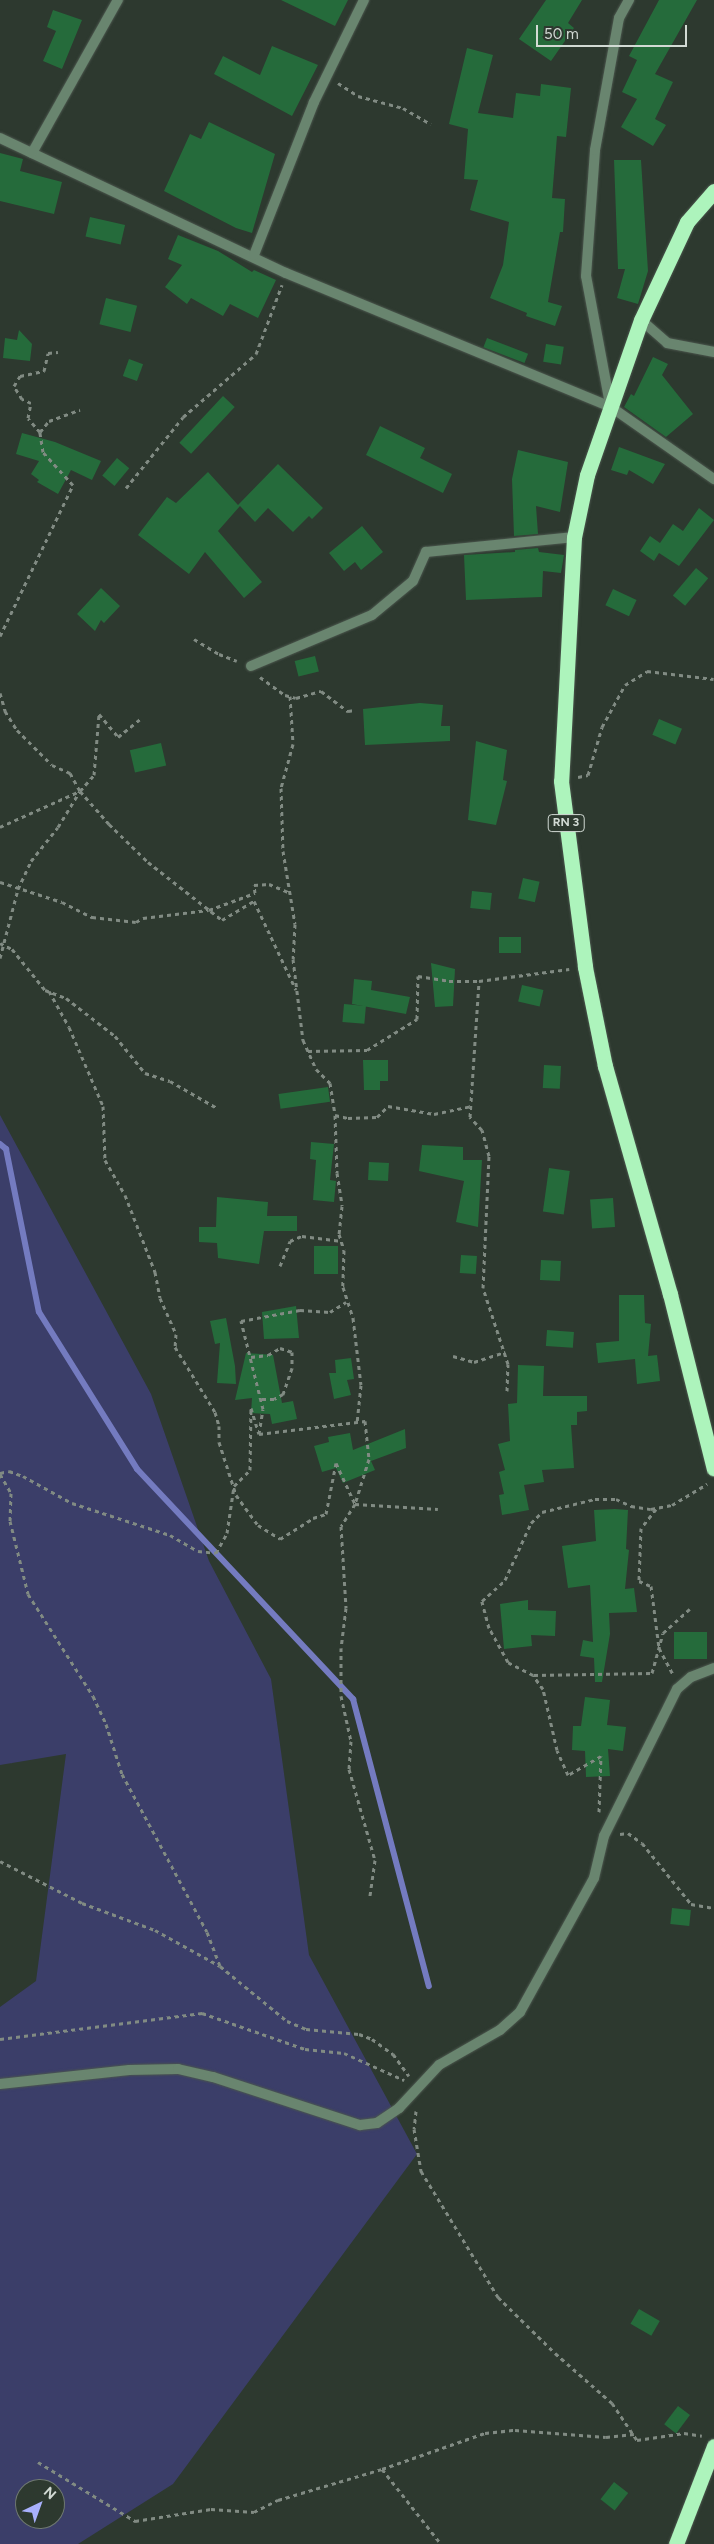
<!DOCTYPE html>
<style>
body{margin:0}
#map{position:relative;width:714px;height:2544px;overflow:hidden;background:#2d392f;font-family:Figtree,sans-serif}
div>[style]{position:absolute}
.green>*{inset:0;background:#3b3e69}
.stream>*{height:6px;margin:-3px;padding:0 3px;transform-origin:3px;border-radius:3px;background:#747bc0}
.building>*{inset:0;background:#256b3b;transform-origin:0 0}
.path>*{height:3px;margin-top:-1.5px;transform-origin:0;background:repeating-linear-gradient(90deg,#818b83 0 4px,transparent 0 8px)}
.roads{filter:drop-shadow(0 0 1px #4b564d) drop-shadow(0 0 1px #4b564d)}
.street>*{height:10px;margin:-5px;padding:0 5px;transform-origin:5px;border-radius:5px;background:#69856f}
.highway>*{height:15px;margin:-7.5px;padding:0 7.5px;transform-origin:7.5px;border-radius:7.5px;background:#adf4bc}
span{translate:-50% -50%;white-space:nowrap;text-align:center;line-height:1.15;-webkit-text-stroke:4.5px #2d392f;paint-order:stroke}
.shield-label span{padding:1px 4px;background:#2d392f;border:1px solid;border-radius:4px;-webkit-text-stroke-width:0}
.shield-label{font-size:12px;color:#d2dad4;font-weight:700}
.north{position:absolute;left:15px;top:2479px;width:50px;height:50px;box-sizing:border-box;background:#2d392f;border:1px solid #6f7971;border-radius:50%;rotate:42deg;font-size:14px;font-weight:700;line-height:20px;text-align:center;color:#d2dad4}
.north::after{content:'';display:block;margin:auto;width:18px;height:22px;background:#a8b0fc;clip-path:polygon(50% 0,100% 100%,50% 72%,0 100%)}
.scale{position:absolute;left:536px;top:25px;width:151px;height:22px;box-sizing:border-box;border:2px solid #d2dad4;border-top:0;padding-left:6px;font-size:15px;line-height:18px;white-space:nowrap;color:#d2dad4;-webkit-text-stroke:4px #2d392f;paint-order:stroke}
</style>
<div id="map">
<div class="green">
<i style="clip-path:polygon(evenodd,0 1115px,151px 1394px,209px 1561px,271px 1679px,309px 1955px,417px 2154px,173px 2484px,78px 2544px,0 2544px,0 2007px,36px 1981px,66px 1754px,0 1765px,0 1115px,25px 2489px,55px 2489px,55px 2519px,25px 2519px,25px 2489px)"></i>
</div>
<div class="stream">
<i style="left:0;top:1144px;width:8px;rotate:40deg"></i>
<i style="left:6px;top:1149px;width:166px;rotate:78.6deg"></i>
<i style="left:39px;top:1312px;width:185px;rotate:58deg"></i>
<i style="left:137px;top:1469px;width:316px;rotate:46.8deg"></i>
<i style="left:353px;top:1699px;width:297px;rotate:75.2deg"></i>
</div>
<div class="building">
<i style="clip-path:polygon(281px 0,348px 0,335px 26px)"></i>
<i style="clip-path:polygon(546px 0,582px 0,568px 23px,574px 28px,551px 61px,519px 39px)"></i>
<i style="clip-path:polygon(659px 0,697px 0,655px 74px,673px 82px,655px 119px,666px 125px,653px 146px,621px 127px,637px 99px,622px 92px,637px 60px,629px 56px)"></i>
<i style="clip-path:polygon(53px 10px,82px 20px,62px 69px,43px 61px,56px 31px,47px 27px)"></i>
<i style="clip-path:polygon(272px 46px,318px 65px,292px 116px,214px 74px,223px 56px,260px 75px)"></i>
<i style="clip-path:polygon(467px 48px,493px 55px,478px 113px,513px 118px,516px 93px,540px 96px,541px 84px,571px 88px,566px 137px,557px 136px,552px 198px,565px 199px,563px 232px,560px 232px,548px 302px,562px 306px,555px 326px,526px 316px,527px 313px,490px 298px,503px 265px,509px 222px,470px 210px,478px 180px,464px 179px,468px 129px,449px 124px)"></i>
<i style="clip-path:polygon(209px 122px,275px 154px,252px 233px,236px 228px,164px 191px,190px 134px,201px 139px)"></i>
<i style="clip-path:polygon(0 153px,23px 159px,20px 171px,62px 182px,54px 214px,0 201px)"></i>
<i style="clip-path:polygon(614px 160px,641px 160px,648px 271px,638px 304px,617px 298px,625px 269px,618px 269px)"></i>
<i style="left:90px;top:217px;width:36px;height:20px;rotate:13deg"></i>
<i style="clip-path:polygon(178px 235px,218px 251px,252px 272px,254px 270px,276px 280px,258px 318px,230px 304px,223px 316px,191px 298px,187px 304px,165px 287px,182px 265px,168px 259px)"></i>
<i style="left:106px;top:298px;width:32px;height:27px;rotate:14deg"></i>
<i style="clip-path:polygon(19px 330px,32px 344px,30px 361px,3px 358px,5px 338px,17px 340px)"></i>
<i style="left:487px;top:338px;width:44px;height:10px;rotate:21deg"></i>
<i style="left:546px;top:344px;width:18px;height:18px;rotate:9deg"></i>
<i style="clip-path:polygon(653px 357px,668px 364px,662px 375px,693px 414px,666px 437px,624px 407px,631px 394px,634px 396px)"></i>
<i style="left:129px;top:359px;width:15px;height:18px;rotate:20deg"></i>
<i style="left:223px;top:396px;width:16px;height:64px;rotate:43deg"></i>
<i style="clip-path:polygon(380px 426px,425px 448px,420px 458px,452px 474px,443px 493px,366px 455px)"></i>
<i style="clip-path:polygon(22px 433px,55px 442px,101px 461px,92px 480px,71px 470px,58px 494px,37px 482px,39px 480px,31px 474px,39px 461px,16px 454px)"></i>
<i style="clip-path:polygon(619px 447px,665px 464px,653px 484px,629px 470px,627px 475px,611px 470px)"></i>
<i style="clip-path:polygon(518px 450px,568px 462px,560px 512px,536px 506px,538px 534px,514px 536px,512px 479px)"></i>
<i style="left:117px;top:458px;width:16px;height:23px;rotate:40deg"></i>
<i style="clip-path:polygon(278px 464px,323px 508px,312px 519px,309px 516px,293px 532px,268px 508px,255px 522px,240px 506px,218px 531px,262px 582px,244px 598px,205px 552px,189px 574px,138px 535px,167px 497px,176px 503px,208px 472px,238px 505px)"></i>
<i style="clip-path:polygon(699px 508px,714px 520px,679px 566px,659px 553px,654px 561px,640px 551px,650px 536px,660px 543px,673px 524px,683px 531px)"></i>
<i style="clip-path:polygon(362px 526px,383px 552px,361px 570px,355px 562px,344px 571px,329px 553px)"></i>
<i style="clip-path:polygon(538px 548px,539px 552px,564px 555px,561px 573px,543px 571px,542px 597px,466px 600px,464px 555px,515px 552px,515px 550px)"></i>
<i style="left:696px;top:568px;width:16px;height:36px;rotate:40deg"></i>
<i style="clip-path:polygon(101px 588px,120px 606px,104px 623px,101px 620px,95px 631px,77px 614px)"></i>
<i style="left:613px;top:589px;width:26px;height:18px;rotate:25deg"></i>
<i style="left:315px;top:656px;width:16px;height:21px;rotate:76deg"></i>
<i style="clip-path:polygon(420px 703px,443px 705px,441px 726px,450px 726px,450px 741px,365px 745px,363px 709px)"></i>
<i style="left:659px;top:719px;width:25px;height:17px;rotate:23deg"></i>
<i style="clip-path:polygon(476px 741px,507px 750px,503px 780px,507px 781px,496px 825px,468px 820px)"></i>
<i style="left:161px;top:743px;width:23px;height:32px;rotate:77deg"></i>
<i style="left:523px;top:878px;width:17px;height:21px;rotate:13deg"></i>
<i style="left:472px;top:891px;width:20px;height:17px;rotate:6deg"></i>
<i style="left:499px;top:937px;width:22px;height:16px"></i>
<i style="clip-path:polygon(431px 963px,455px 969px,453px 1006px,435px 1007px)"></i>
<i style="clip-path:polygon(354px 979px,372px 981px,371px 990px,410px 997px,406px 1014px,352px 1004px)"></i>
<i style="left:522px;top:985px;width:22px;height:17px;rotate:13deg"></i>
<i style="left:344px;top:1004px;width:22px;height:18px;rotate:5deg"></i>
<i style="clip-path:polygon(363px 1060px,388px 1060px,388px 1081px,380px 1081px,380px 1090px,364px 1090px)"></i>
<i style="left:544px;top:1065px;width:17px;height:23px;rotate:3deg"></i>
<i style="left:328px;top:1087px;width:15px;height:50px;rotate:82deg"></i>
<i style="clip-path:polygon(311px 1142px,334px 1144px,330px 1180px,336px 1181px,334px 1202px,313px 1200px,316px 1160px,310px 1159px)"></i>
<i style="clip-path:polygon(422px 1145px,463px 1147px,463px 1160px,482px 1160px,478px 1227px,456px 1222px,464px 1181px,419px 1171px)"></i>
<i style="left:369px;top:1162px;width:20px;height:18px;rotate:3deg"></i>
<i style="left:549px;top:1168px;width:21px;height:44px;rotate:8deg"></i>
<i style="clip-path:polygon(217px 1197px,268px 1202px,267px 1216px,297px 1216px,297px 1231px,264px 1231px,259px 1264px,218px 1258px,217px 1243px,199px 1242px,199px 1227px,216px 1227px)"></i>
<i style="left:613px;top:1198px;width:29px;height:23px;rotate:86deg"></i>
<i style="left:314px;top:1246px;width:24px;height:28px"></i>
<i style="left:461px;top:1255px;width:16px;height:18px;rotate:4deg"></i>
<i style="left:541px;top:1260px;width:20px;height:20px;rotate:3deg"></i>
<i style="clip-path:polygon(619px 1295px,644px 1295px,645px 1323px,651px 1324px,648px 1356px,657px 1355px,660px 1381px,637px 1384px,635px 1359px,598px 1363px,596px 1343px,619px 1341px)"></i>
<i style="clip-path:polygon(296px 1306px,299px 1338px,264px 1339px,262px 1312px)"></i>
<i style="clip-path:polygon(226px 1318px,235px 1366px,236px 1384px,217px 1383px,220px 1343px,215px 1344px,210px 1321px)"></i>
<i style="left:547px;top:1330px;width:27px;height:16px;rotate:4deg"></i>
<i style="clip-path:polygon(246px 1353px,273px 1355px,282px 1403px,293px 1401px,297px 1419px,272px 1424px,270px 1414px,251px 1413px,252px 1398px,235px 1400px)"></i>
<i style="clip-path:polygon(351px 1358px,354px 1379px,347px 1380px,351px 1395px,334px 1399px,329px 1373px,336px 1373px,335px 1360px)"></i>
<i style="clip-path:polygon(518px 1365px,544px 1366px,543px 1396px,587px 1396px,587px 1411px,577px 1412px,577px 1425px,571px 1425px,574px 1468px,542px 1470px,544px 1482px,524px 1485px,529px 1510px,502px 1515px,499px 1495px,504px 1494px,499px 1472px,505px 1470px,498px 1444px,510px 1441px,508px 1404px,517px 1403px)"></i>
<i style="clip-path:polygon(405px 1429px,406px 1448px,371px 1461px,375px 1470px,343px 1483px,336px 1468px,322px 1472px,314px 1446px,329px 1442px,328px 1437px,350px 1433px,353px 1450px)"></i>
<i style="clip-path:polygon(615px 1509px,628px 1510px,626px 1549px,629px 1550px,625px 1589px,634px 1588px,637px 1612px,609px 1613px,610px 1634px,602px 1682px,595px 1682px,594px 1658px,580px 1656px,583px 1640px,593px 1642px,590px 1585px,568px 1588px,562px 1546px,596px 1541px,594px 1510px)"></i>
<i style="clip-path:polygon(528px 1600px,528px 1610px,556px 1611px,555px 1636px,531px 1635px,532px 1646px,504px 1649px,500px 1604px)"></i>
<i style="left:674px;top:1632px;width:33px;height:27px"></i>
<i style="clip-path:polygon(585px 1697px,610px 1700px,607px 1725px,626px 1727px,623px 1751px,608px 1749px,610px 1776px,586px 1777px,585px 1751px,572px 1750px,573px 1726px,581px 1726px)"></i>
<i style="left:672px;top:1908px;width:19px;height:16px;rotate:6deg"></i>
<i style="left:639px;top:2309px;width:24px;height:17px;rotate:30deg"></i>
<i style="left:678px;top:2406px;width:15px;height:23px;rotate:37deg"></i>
<i style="left:614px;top:2482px;width:18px;height:22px;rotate:38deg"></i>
</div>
<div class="path">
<i style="left:338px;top:83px;width:24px;rotate:33deg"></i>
<i style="left:358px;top:96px;width:47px;rotate:14.9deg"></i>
<i style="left:403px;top:108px;width:32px;rotate:30deg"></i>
<i style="left:40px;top:432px;width:18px;rotate:-131deg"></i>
<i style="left:28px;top:418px;width:15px;rotate:-79deg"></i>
<i style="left:31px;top:403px;width:10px;rotate:-156deg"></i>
<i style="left:22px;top:399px;width:15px;rotate:-122deg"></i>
<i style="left:14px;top:386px;width:12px;rotate:-59deg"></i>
<i style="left:20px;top:376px;width:25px;rotate:-12deg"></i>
<i style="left:44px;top:371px;width:18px;rotate:-77deg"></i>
<i style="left:48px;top:353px;width:10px;rotate:-6deg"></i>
<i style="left:126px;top:488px;width:91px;rotate:-51.2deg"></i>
<i style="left:183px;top:417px;width:96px;rotate:-40.8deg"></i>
<i style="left:256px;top:354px;width:74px;rotate:-69.4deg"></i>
<i style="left:0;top:636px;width:168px;rotate:-64.2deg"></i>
<i style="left:73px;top:485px;width:45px;rotate:-132.3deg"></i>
<i style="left:43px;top:452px;width:20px;rotate:-99deg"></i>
<i style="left:40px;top:432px;width:14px;rotate:-51deg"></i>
<i style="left:49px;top:421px;width:33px;rotate:-20deg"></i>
<i style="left:194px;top:639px;width:29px;rotate:31deg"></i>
<i style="left:219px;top:654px;width:19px;rotate:21deg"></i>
<i style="left:260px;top:677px;width:31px;rotate:36deg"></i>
<i style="left:285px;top:695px;width:11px;rotate:15deg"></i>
<i style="left:296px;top:698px;width:26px;rotate:-16deg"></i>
<i style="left:321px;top:691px;width:34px;rotate:37deg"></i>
<i style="left:348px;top:711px;width:7px;rotate:-8deg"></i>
<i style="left:0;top:693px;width:19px;rotate:74deg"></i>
<i style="left:5px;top:711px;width:22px;rotate:58deg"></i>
<i style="left:17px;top:730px;width:49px;rotate:45deg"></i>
<i style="left:52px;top:765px;width:20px;rotate:24deg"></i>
<i style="left:70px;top:773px;width:21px;rotate:61deg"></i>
<i style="left:80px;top:791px;width:44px;rotate:48.7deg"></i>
<i style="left:109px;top:824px;width:54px;rotate:44.3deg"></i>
<i style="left:148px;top:862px;width:94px;rotate:38.1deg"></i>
<i style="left:222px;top:920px;width:37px;rotate:-31deg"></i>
<i style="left:254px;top:901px;width:98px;rotate:64.7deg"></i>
<i style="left:290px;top:696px;width:48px;rotate:86.4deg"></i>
<i style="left:293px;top:744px;width:46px;rotate:105.3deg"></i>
<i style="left:281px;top:788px;width:63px;rotate:88.2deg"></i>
<i style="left:283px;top:851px;width:74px;rotate:80.7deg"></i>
<i style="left:295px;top:924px;width:35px;rotate:93deg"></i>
<i style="left:293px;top:959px;width:82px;rotate:83deg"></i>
<i style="left:303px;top:1040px;width:32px;rotate:66deg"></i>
<i style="left:316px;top:1069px;width:20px;rotate:45deg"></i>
<i style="left:330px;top:1083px;width:32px;rotate:81deg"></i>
<i style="left:335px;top:1115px;width:58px;rotate:88deg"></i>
<i style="left:337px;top:1173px;width:33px;rotate:81deg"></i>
<i style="left:342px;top:1206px;width:28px;rotate:96deg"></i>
<i style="left:339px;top:1234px;width:17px;rotate:73deg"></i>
<i style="left:344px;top:1250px;width:37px;rotate:92deg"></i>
<i style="left:343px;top:1287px;width:33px;rotate:72deg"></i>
<i style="left:353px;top:1318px;width:67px;rotate:83.2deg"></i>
<i style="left:361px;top:1385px;width:37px;rotate:96deg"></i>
<i style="left:578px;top:777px;width:10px;rotate:-11deg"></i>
<i style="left:588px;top:775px;width:50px;rotate:-73.7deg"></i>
<i style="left:602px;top:727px;width:48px;rotate:-61.3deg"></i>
<i style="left:625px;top:685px;width:26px;rotate:-32deg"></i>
<i style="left:647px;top:671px;width:67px;rotate:6.8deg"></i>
<i style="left:0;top:827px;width:88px;rotate:-24.2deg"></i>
<i style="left:80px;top:791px;width:21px;rotate:-49deg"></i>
<i style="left:94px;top:775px;width:61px;rotate:-85.3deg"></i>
<i style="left:99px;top:714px;width:30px;rotate:50deg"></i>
<i style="left:118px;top:737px;width:28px;rotate:-39deg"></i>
<i style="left:0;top:882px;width:65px;rotate:17.9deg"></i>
<i style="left:62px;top:902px;width:34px;rotate:27deg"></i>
<i style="left:92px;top:917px;width:44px;rotate:6.5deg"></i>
<i style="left:136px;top:922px;width:8px;rotate:-30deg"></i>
<i style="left:143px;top:918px;width:66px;rotate:-6.9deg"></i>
<i style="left:209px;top:910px;width:49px;rotate:-20.3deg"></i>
<i style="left:255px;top:893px;width:8px;rotate:-97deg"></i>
<i style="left:254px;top:885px;width:15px;rotate:-4deg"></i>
<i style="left:269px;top:884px;width:23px;rotate:23deg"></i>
<i style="left:0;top:943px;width:13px;rotate:27deg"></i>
<i style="left:12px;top:949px;width:53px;rotate:51.2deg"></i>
<i style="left:45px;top:990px;width:22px;rotate:21deg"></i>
<i style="left:66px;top:998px;width:62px;rotate:37.8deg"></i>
<i style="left:115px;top:1036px;width:48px;rotate:51deg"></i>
<i style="left:145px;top:1073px;width:26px;rotate:18deg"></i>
<i style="left:170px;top:1081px;width:54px;rotate:29.9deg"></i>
<i style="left:0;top:958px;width:71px;rotate:-75.4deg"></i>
<i style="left:18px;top:889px;width:31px;rotate:-65deg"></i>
<i style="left:31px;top:861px;width:43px;rotate:-51.5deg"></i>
<i style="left:58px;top:827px;width:42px;rotate:-58.6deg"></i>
<i style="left:49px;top:991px;width:41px;rotate:60.9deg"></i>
<i style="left:69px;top:1027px;width:86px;rotate:66.7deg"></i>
<i style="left:103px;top:1106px;width:54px;rotate:87.9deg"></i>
<i style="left:105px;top:1160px;width:40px;rotate:60.3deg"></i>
<i style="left:125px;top:1195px;width:83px;rotate:68.7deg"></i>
<i style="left:155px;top:1272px;width:26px;rotate:79deg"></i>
<i style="left:160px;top:1298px;width:39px;rotate:66deg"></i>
<i style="left:176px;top:1334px;width:13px;rotate:94deg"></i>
<i style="left:175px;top:1347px;width:76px;rotate:58.4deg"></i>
<i style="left:215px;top:1412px;width:15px;rotate:74deg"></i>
<i style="left:219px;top:1426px;width:16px;rotate:90deg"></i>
<i style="left:219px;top:1442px;width:56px;rotate:72.2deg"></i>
<i style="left:236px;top:1495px;width:37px;rotate:54deg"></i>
<i style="left:258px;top:1525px;width:26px;rotate:32deg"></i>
<i style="left:280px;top:1539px;width:39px;rotate:-32deg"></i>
<i style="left:313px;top:1518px;width:14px;rotate:-17deg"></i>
<i style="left:326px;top:1514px;width:52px;rotate:-78.9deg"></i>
<i style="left:336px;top:1463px;width:45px;rotate:65.1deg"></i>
<i style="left:308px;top:1051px;width:59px;rotate:-1deg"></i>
<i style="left:367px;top:1050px;width:59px;rotate:-31.8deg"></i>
<i style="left:417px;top:1019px;width:43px;rotate:-88.7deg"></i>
<i style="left:418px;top:976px;width:31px;rotate:9deg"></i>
<i style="left:449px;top:981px;width:30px"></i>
<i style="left:335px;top:1115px;width:13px;rotate:13deg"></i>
<i style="left:348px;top:1118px;width:29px;rotate:-2deg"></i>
<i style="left:377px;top:1117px;width:16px;rotate:-45deg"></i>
<i style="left:388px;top:1106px;width:47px;rotate:9.9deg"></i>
<i style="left:434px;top:1114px;width:38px;rotate:-12deg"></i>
<i style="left:280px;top:1266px;width:27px;rotate:-68deg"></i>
<i style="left:290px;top:1241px;width:13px;rotate:-23deg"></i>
<i style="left:302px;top:1236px;width:40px;rotate:7.1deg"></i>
<i style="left:453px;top:1356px;width:22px;rotate:16deg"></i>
<i style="left:474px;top:1362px;width:33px;rotate:-18deg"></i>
<i style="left:251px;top:1357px;width:17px;rotate:-7deg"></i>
<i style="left:268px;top:1355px;width:14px;rotate:-30deg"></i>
<i style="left:280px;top:1348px;width:13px;rotate:18deg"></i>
<i style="left:292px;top:1352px;width:16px;rotate:90deg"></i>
<i style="left:292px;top:1368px;width:28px;rotate:109deg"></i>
<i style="left:283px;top:1394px;width:10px;rotate:151deg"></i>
<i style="left:274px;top:1399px;width:14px;rotate:180deg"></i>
<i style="left:507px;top:1391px;width:27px;rotate:-88deg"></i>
<i style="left:508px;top:1364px;width:80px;rotate:-108.2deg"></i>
<i style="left:483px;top:1288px;width:132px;rotate:-87.4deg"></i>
<i style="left:489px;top:1156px;width:27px;rotate:-105deg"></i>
<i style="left:482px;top:1130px;width:18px;rotate:-133deg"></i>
<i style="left:470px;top:1117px;width:136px;rotate:-86.2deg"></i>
<i style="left:479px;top:981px;width:91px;rotate:-7.6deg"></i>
<i style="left:259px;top:1434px;width:107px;rotate:-7deg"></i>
<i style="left:365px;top:1421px;width:38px;rotate:84deg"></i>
<i style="left:369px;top:1459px;width:47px;rotate:107.3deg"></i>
<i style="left:355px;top:1504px;width:26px;rotate:122deg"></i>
<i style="left:341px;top:1526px;width:82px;rotate:86.5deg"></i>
<i style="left:346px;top:1608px;width:40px;rotate:97.1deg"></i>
<i style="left:341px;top:1648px;width:48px;rotate:90deg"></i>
<i style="left:341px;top:1696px;width:46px;rotate:77.5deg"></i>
<i style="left:351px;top:1741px;width:28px;rotate:94deg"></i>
<i style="left:349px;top:1769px;width:95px;rotate:74.1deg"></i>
<i style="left:375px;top:1860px;width:36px;rotate:98deg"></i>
<i style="left:0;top:1473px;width:9px;rotate:-13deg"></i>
<i style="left:9px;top:1471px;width:15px;rotate:20deg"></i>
<i style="left:23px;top:1476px;width:56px;rotate:28.9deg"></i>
<i style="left:72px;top:1503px;width:103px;rotate:18.1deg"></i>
<i style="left:170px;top:1535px;width:32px;rotate:30deg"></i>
<i style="left:198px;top:1551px;width:18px;rotate:6deg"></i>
<i style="left:216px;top:1553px;width:23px;rotate:-61deg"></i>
<i style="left:227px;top:1533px;width:48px;rotate:-81.5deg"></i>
<i style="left:234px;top:1486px;width:23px;rotate:-45deg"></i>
<i style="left:250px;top:1470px;width:62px;rotate:-89.1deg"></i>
<i style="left:251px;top:1408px;width:27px;rotate:73deg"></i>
<i style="left:259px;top:1434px;width:25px;rotate:-81deg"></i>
<i style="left:263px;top:1409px;width:91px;rotate:-104deg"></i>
<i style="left:241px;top:1321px;width:60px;rotate:-10.6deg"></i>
<i style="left:300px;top:1310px;width:30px;rotate:4deg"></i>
<i style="left:330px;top:1312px;width:19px;rotate:-32deg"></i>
<i style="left:0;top:1474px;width:22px;rotate:60deg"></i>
<i style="left:11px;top:1493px;width:28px;rotate:92deg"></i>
<i style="left:10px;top:1521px;width:75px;rotate:76.1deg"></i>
<i style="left:28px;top:1594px;width:121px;rotate:57.5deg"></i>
<i style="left:93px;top:1696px;width:31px;rotate:65deg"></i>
<i style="left:106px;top:1724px;width:52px;rotate:72.3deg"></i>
<i style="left:122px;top:1774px;width:179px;rotate:61.7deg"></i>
<i style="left:207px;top:1932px;width:36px;rotate:69deg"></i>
<i style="left:355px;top:1504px;width:83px;rotate:3.4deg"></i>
<i style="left:656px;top:1509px;width:24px;rotate:128deg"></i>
<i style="left:641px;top:1528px;width:53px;rotate:92.2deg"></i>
<i style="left:639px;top:1581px;width:13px;rotate:23deg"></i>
<i style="left:651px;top:1586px;width:63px;rotate:82.6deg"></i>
<i style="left:659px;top:1648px;width:30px;rotate:62deg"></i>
<i style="left:534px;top:1675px;width:118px;rotate:-1deg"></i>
<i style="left:652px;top:1673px;width:41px;rotate:-74.6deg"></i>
<i style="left:663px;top:1633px;width:36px;rotate:-42deg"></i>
<i style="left:599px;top:1812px;width:56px;rotate:-88deg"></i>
<i style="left:601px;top:1756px;width:38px;rotate:150deg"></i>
<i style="left:568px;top:1775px;width:27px;rotate:-114deg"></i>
<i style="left:557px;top:1750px;width:63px;rotate:-102.9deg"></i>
<i style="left:543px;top:1689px;width:17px;rotate:-126deg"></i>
<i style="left:533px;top:1675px;width:28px;rotate:-153deg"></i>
<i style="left:508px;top:1662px;width:39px;rotate:-119deg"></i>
<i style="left:489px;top:1628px;width:28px;rotate:-105deg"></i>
<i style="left:482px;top:1601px;width:31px;rotate:-42deg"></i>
<i style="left:505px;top:1580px;width:63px;rotate:-65.5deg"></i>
<i style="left:531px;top:1523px;width:16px;rotate:-45deg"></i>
<i style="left:542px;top:1512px;width:55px;rotate:-13.8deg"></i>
<i style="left:595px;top:1499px;width:21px"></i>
<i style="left:616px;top:1499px;width:17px;rotate:25deg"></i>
<i style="left:631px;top:1506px;width:20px;rotate:9deg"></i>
<i style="left:651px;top:1509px;width:21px;rotate:-11deg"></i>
<i style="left:672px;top:1505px;width:41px;rotate:-31deg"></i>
<i style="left:620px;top:1834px;width:8px;rotate:-7deg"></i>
<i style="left:628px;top:1833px;width:17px;rotate:36deg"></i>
<i style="left:642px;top:1843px;width:78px;rotate:51.2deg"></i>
<i style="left:691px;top:1904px;width:23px;rotate:10deg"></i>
<i style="left:0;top:1861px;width:92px;rotate:27.1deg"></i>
<i style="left:82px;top:1903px;width:78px;rotate:20.3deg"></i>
<i style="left:155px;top:1930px;width:74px;rotate:29deg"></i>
<i style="left:220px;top:1966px;width:87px;rotate:39.4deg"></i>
<i style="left:287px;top:2021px;width:21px;rotate:23deg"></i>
<i style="left:306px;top:2029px;width:53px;rotate:5.4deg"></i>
<i style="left:359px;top:2034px;width:14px;rotate:21deg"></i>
<i style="left:372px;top:2039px;width:26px;rotate:36deg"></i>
<i style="left:393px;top:2054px;width:27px;rotate:54deg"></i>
<i style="left:0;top:2039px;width:204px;rotate:-7.3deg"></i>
<i style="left:202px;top:2013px;width:109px;rotate:19.3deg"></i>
<i style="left:305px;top:2049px;width:39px;rotate:6deg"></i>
<i style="left:344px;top:2053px;width:66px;rotate:24.2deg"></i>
<i style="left:416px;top:2111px;width:18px;rotate:96deg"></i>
<i style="left:414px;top:2129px;width:43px;rotate:80.5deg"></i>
<i style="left:421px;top:2171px;width:148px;rotate:58.6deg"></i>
<i style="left:498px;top:2297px;width:80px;rotate:44.5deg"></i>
<i style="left:555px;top:2353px;width:76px;rotate:41.3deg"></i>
<i style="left:612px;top:2403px;width:45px;rotate:56deg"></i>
<i style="left:637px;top:2440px;width:48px;rotate:-8.5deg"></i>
<i style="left:684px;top:2433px;width:18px;rotate:9deg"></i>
<i style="left:38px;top:2462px;width:114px;rotate:31.3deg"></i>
<i style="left:135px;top:2521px;width:77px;rotate:-9deg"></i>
<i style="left:211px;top:2509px;width:43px;rotate:4deg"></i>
<i style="left:254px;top:2512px;width:27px;rotate:-27deg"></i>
<i style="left:278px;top:2500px;width:109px;rotate:-16.6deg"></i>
<i style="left:382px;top:2469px;width:95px;rotate:51.8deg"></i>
<i style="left:382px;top:2469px;width:109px;rotate:-19.3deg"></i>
<i style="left:485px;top:2433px;width:30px;rotate:-6deg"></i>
<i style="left:515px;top:2430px;width:91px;rotate:4.4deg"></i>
<i style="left:606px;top:2437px;width:28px;rotate:-6deg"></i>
</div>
<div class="roads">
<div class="street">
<i style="left:0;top:138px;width:316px;rotate:25.3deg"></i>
<i style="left:286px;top:273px;width:352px;rotate:22.4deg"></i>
<i style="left:611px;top:407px;width:126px;rotate:35deg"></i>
<i style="left:32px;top:153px;width:176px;rotate:-60.7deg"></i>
<i style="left:254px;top:255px;width:164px;rotate:-68.6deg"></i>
<i style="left:314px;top:102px;width:114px;rotate:-63.9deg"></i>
<i style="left:641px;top:320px;width:35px;rotate:41deg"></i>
<i style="left:667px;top:343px;width:48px;rotate:10.8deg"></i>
<i style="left:610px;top:404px;width:130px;rotate:-100.6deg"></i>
<i style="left:586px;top:276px;width:126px;rotate:-85.9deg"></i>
<i style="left:595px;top:150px;width:134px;rotate:-79.7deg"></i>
<i style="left:619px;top:18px;width:21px;rotate:-61deg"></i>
<i style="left:251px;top:666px;width:131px;rotate:-22.9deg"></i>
<i style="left:372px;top:615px;width:53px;rotate:-39.7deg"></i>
<i style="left:413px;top:581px;width:32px;rotate:-66deg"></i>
<i style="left:426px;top:552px;width:149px;rotate:-5.8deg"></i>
<i style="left:0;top:2084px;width:130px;rotate:-6.2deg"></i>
<i style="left:129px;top:2070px;width:49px;rotate:-1.2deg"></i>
<i style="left:178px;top:2069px;width:36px;rotate:13deg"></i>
<i style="left:213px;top:2077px;width:155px;rotate:18.1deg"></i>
<i style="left:360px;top:2125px;width:17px;rotate:-7deg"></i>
<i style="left:377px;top:2123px;width:27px;rotate:-34deg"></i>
<i style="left:399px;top:2108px;width:59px;rotate:-47.1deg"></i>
<i style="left:439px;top:2065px;width:70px;rotate:-29.8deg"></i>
<i style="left:500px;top:2030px;width:27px;rotate:-42deg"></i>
<i style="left:520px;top:2012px;width:153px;rotate:-61.1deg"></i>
<i style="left:594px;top:1878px;width:43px;rotate:-76.6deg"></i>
<i style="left:604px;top:1836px;width:164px;rotate:-63.6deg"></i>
<i style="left:677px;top:1689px;width:18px;rotate:-41deg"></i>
<i style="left:691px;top:1677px;width:25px;rotate:-21deg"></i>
</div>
<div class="highway">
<i style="left:714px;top:191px;width:41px;rotate:131.1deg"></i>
<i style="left:687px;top:222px;width:108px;rotate:115.1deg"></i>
<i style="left:641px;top:320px;width:164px;rotate:109.2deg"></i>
<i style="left:587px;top:475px;width:63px;rotate:101.8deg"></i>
<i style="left:574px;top:537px;width:244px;rotate:93deg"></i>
<i style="left:561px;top:781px;width:188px;rotate:82.6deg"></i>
<i style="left:585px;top:967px;width:101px;rotate:78.6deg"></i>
<i style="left:605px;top:1066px;width:237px;rotate:74.1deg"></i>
<i style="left:670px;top:1294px;width:180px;rotate:75.9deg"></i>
<i style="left:676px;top:2544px;width:105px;rotate:-68.8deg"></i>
</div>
</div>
<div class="shield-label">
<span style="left:566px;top:823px">RN 3</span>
</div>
<div class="north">N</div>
<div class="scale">50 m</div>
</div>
